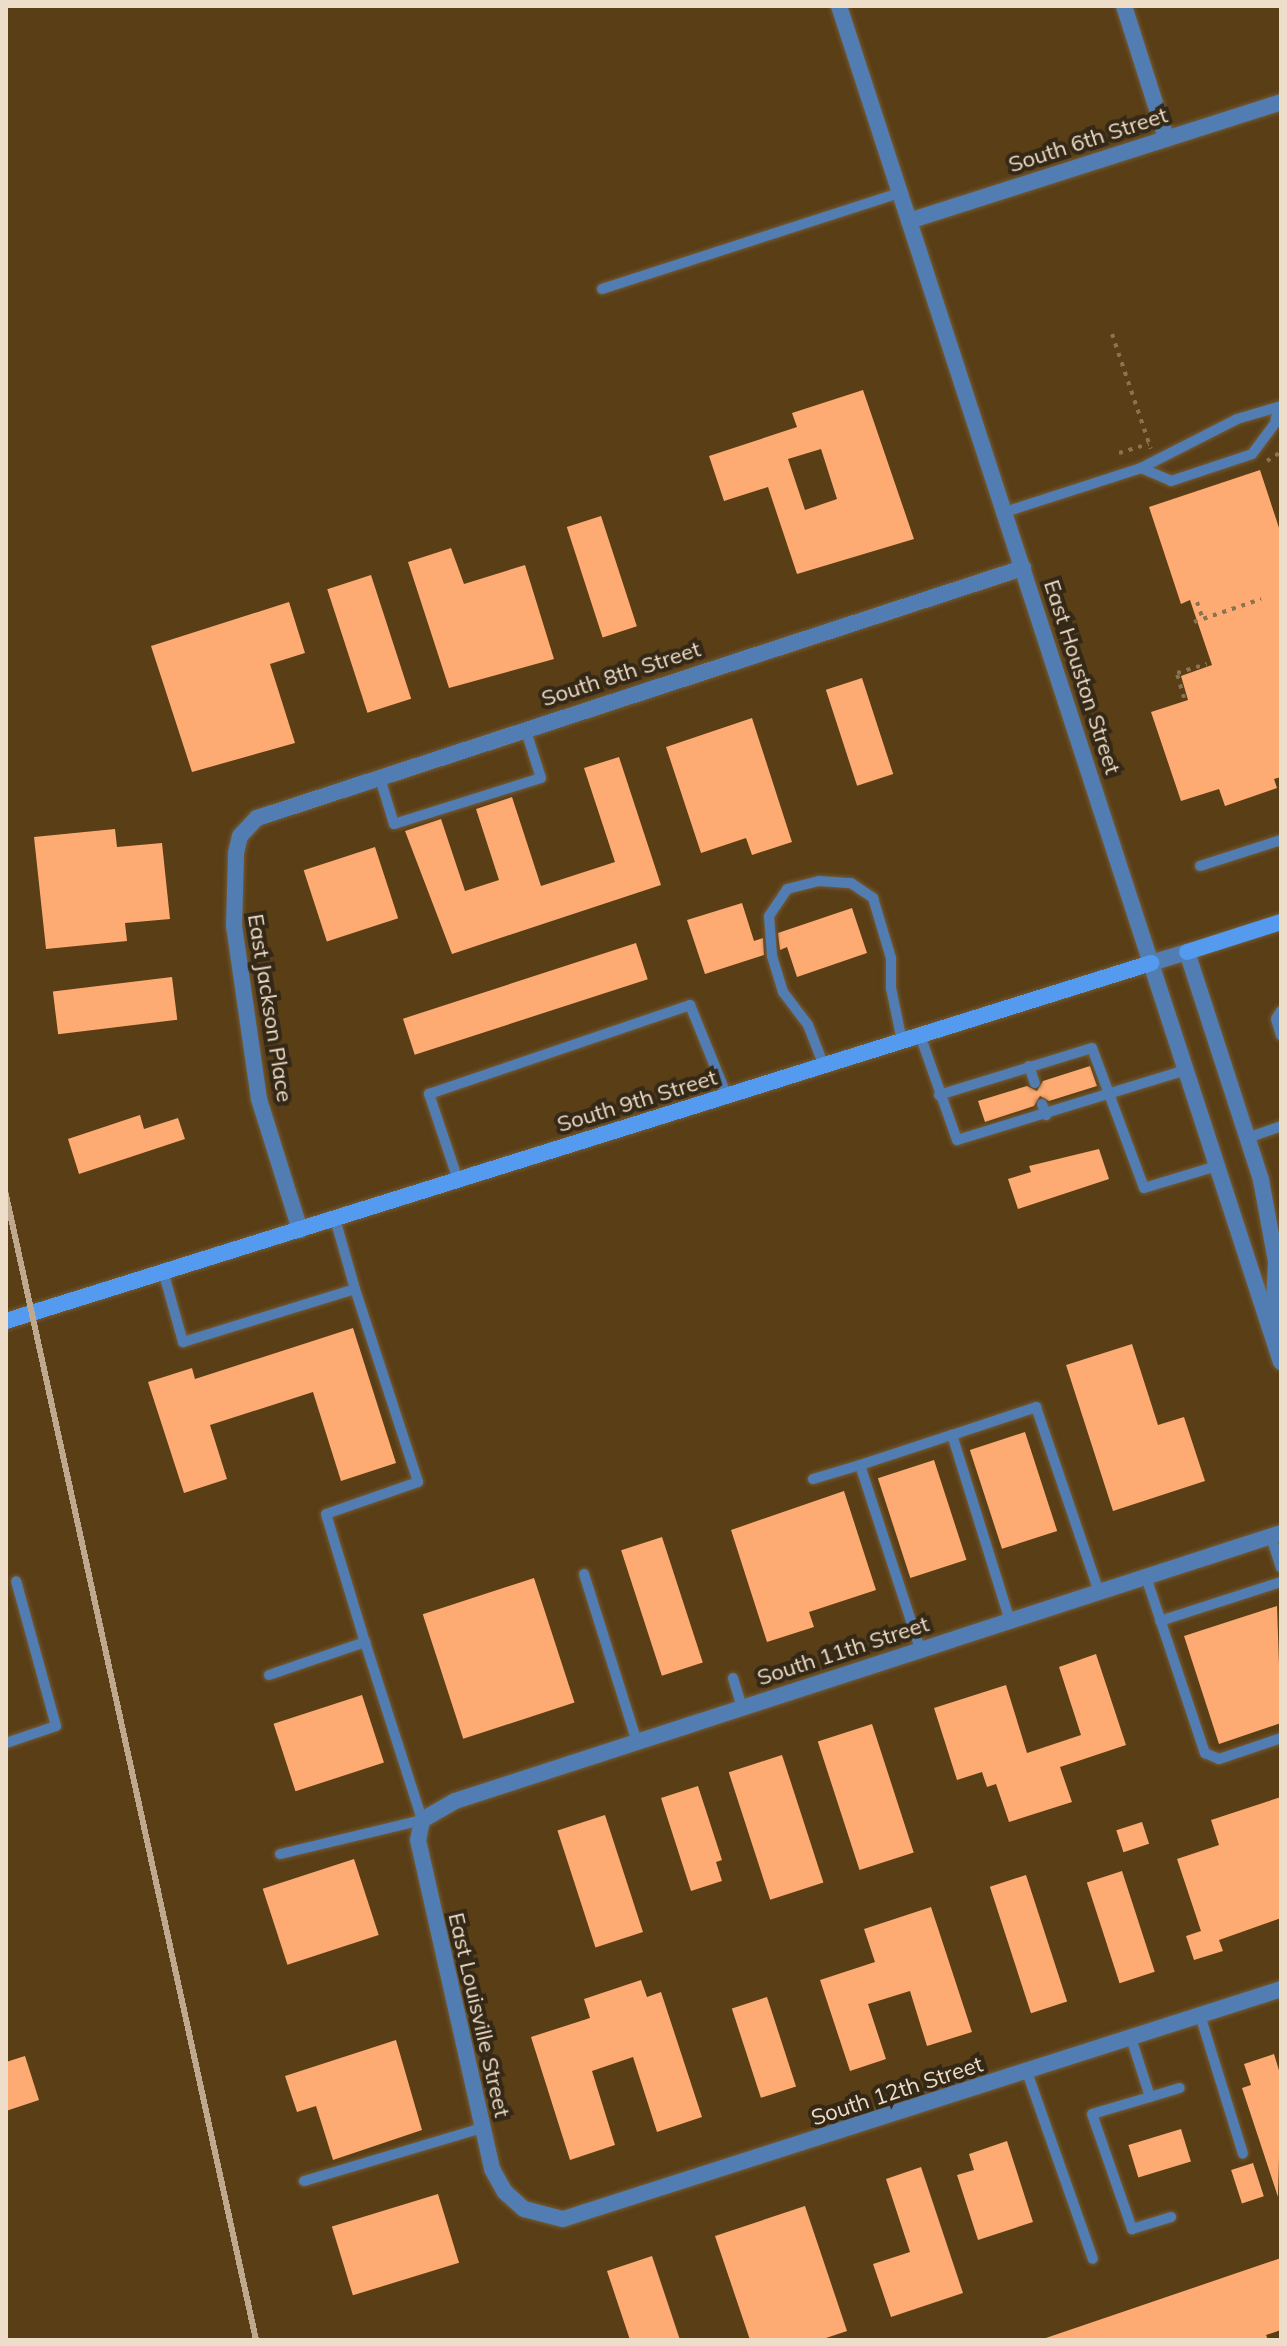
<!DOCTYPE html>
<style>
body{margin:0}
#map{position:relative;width:1287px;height:2346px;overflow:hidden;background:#593e16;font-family:Mulish,sans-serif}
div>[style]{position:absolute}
.building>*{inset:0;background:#feab73;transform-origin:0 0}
.path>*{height:4px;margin-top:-2px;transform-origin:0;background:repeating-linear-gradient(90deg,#8a7351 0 4px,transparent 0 10px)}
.roads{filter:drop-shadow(0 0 2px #745b36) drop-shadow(0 0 2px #745b36)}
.service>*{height:10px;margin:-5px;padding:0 5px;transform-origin:5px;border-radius:5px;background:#517db2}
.minor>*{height:16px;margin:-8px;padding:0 8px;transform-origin:8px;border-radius:8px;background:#517db2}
.tertiary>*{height:16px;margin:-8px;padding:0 8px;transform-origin:8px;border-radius:8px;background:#517db2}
.secondary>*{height:16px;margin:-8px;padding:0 8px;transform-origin:8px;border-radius:8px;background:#549bef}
.rail>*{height:6px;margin:-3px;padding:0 3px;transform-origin:3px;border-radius:3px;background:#bea98e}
span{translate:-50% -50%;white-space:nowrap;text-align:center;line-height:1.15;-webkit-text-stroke:8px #342817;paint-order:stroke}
.street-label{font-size:22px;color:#eeddc8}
.frame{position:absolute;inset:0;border:8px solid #eeddc8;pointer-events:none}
</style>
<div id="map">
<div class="building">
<i style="clip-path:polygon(evenodd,863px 390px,914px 539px,797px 574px,768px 487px,724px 501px,709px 456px,797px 427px,792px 413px,863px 390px,821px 449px,837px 499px,805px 510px,788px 459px,821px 449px)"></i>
<i style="clip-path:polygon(1260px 470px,1281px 534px,1281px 777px,1274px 779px,1277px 788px,1225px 806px,1219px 789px,1181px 801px,1151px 712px,1188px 700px,1181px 676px,1212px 665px,1190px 600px,1181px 604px,1149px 507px)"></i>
<i style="left:601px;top:516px;width:116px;height:36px;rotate:72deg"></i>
<i style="clip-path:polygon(451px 548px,464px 584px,525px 565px,554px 659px,449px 688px,408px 562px)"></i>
<i style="left:371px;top:575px;width:130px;height:46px;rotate:72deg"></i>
<i style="clip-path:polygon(289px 602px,305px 653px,270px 664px,295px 743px,192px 772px,151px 646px)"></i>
<i style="left:862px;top:678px;width:101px;height:38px;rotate:72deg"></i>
<i style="clip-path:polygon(752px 718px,792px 842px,752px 855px,746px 838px,701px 853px,666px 747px)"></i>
<i style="clip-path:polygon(619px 757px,661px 885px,452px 954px,405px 831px,441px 819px,465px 891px,499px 880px,476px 809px,512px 797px,541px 886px,615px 862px,584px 768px)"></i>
<i style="clip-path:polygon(115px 829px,117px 847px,162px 843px,170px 919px,125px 923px,127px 941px,46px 949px,34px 837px)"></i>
<i style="left:375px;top:847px;width:75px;height:75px;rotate:72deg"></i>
<i style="clip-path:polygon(742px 903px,754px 941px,763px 938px,764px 955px,705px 974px,687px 920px)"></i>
<i style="clip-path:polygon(852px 908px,867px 953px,797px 977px,787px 947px,780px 950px,778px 933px)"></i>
<i style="left:636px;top:943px;width:38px;height:245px;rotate:72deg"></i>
<i style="left:172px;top:977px;width:43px;height:120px;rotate:83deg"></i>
<i style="clip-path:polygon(1090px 1066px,1097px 1086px,1049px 1101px,1040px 1096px,1034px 1106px,985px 1122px,978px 1101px,1027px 1086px,1037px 1091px,1043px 1081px)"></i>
<i style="clip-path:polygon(140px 1115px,144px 1129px,178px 1118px,185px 1139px,79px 1174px,68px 1139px)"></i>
<i style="clip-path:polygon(1099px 1149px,1109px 1179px,1018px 1209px,1008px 1179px,1031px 1172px,1029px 1166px)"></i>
<i style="clip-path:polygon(353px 1328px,396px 1463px,341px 1481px,313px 1392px,210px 1425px,227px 1479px,184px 1493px,148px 1382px,192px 1368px,195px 1379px)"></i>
<i style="clip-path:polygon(1132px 1344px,1158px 1425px,1184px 1417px,1205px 1481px,1113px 1511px,1066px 1365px)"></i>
<i style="left:1025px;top:1432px;width:104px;height:58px;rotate:72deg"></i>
<i style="left:934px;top:1460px;width:105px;height:59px;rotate:72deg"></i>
<i style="clip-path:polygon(844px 1491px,876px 1590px,809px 1612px,814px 1627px,767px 1642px,731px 1530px)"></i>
<i style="left:662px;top:1537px;width:132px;height:43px;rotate:72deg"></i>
<i style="left:534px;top:1578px;width:131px;height:117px;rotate:72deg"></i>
<i style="clip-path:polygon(1277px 1606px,1281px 1723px,1219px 1744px,1184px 1636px)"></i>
<i style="clip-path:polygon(1096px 1654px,1126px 1745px,1060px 1767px,1072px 1802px,1009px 1822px,996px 1784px,987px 1787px,982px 1772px,957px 1780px,934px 1708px,1006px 1685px,1027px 1753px,1081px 1735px,1059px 1667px)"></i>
<i style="left:362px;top:1695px;width:71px;height:93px;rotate:72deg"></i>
<i style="left:872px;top:1724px;width:135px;height:57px;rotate:72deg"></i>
<i style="left:782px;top:1755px;width:134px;height:56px;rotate:72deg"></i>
<i style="clip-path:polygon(698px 1786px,722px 1860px,716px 1862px,722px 1881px,691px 1891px,661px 1798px)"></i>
<i style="clip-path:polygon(1281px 1797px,1281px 1918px,1219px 1940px,1223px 1951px,1194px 1960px,1186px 1936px,1201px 1931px,1177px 1859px,1219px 1845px,1211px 1820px)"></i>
<i style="left:605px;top:1815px;width:123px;height:50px;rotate:72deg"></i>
<i style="left:1142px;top:1822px;width:23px;height:27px;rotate:72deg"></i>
<i style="left:354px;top:1859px;width:80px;height:96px;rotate:72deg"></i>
<i style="left:1122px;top:1871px;width:106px;height:37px;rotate:72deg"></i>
<i style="left:1026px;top:1875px;width:133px;height:38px;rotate:72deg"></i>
<i style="clip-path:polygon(931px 1907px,972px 2032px,927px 2046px,910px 1991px,868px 2004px,886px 2059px,850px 2071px,820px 1980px,875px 1962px,864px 1929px)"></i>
<i style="clip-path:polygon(641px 1980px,647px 1997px,661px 1992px,702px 2117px,657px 2132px,633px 2057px,592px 2071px,615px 2145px,570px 2160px,531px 2037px,590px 2018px,584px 1999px)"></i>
<i style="left:767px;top:1997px;width:94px;height:37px;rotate:72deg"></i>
<i style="clip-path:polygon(396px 2040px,422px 2130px,333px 2160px,316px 2106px,297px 2112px,285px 2076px)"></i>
<i style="clip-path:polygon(1274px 2054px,1281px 2077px,1278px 2197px,1242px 2088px,1251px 2085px,1244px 2064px)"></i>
<i style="clip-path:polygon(25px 2056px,39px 2100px,6px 2111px,6px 2062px)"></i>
<i style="left:1181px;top:2129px;width:34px;height:55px;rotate:73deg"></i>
<i style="clip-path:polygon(1007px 2141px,1033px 2222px,978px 2240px,957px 2175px,974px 2170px,969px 2154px)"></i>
<i style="left:1253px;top:2163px;width:35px;height:23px;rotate:72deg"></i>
<i style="clip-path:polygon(921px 2167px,963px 2293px,891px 2317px,873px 2264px,910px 2252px,886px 2179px)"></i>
<i style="left:438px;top:2194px;width:72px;height:111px;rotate:73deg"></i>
<i style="clip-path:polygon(805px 2206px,847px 2331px,820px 2340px,750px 2340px,715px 2236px)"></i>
<i style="clip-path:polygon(652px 2256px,680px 2340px,630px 2340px,607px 2271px)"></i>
<i style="clip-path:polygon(1281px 2258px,1281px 2330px,1266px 2335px,1268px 2340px,1040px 2340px)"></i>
</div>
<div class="path">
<i style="left:1112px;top:334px;width:121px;rotate:71.3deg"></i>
<i style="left:1119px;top:453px;width:31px;rotate:-17deg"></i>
<i style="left:1267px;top:461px;width:17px;rotate:-33deg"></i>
<i style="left:1197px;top:602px;width:18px;rotate:71deg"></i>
<i style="left:1194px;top:622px;width:71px;rotate:-18.9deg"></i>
<i style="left:1184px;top:698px;width:26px;rotate:-106deg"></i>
<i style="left:1177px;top:673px;width:31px;rotate:-17deg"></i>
</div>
<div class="roads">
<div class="service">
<i style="left:602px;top:289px;width:313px;rotate:-17.9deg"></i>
<i style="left:1141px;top:468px;width:33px;rotate:23deg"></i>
<i style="left:1171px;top:481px;width:85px;rotate:-18.4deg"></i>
<i style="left:1252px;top:454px;width:39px;rotate:-53deg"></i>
<i style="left:1275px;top:423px;width:16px;rotate:-79deg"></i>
<i style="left:1005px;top:512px;width:143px;rotate:-17.9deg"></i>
<i style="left:1141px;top:468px;width:108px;rotate:-27deg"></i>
<i style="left:1237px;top:419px;width:46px;rotate:-16.5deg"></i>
<i style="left:379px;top:775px;width:51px;rotate:73deg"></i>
<i style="left:394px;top:824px;width:154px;rotate:-17.4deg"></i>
<i style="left:541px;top:778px;width:52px;rotate:-107.7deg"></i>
<i style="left:1200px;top:866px;width:85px;rotate:-17.8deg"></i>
<i style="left:1281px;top:1011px;width:9px;rotate:122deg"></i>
<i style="left:1276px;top:1019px;width:17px;rotate:73deg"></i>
<i style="left:920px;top:1035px;width:111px;rotate:70.6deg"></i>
<i style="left:957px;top:1140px;width:239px;rotate:-17deg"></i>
<i style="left:824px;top:1066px;width:44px;rotate:-111.3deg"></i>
<i style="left:808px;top:1025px;width:41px;rotate:-127.1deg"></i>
<i style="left:783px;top:992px;width:38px;rotate:-107deg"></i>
<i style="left:772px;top:956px;width:40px;rotate:-94.3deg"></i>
<i style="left:769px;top:916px;width:32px;rotate:-56deg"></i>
<i style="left:787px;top:889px;width:33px;rotate:-14deg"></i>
<i style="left:819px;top:881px;width:32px;rotate:4deg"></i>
<i style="left:851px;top:883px;width:27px;rotate:34deg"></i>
<i style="left:873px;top:898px;width:63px;rotate:73.3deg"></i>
<i style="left:891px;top:958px;width:30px;rotate:90deg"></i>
<i style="left:891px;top:988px;width:54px;rotate:78.3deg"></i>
<i style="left:1029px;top:1066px;width:18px;rotate:71deg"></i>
<i style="left:939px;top:1095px;width:160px;rotate:-17.1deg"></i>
<i style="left:1092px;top:1048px;width:149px;rotate:69.6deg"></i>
<i style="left:1144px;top:1188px;width:76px;rotate:-16.8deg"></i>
<i style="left:1042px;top:1104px;width:12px;rotate:70deg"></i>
<i style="left:1247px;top:1138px;width:36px;rotate:-19deg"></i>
<i style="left:458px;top:1180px;width:91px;rotate:-108.6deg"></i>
<i style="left:429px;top:1094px;width:276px;rotate:-18.8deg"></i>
<i style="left:690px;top:1005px;width:98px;rotate:67.9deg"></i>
<i style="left:163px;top:1271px;width:74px;rotate:74.3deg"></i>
<i style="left:183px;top:1342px;width:180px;rotate:-17.1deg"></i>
<i style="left:355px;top:1289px;width:73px;rotate:-105.9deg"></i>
<i style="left:355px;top:1289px;width:203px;rotate:71.9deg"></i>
<i style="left:418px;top:1482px;width:97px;rotate:160.8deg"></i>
<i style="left:326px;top:1514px;width:134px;rotate:73.1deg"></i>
<i style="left:860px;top:1465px;width:97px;rotate:-18.1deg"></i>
<i style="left:813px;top:1479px;width:49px;rotate:-16.6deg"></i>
<i style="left:860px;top:1465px;width:194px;rotate:71.9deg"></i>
<i style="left:1271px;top:1537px;width:32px;rotate:72deg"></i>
<i style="left:584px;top:1574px;width:176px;rotate:72.5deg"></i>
<i style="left:1146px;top:1577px;width:186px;rotate:71.5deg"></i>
<i style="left:1205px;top:1753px;width:15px;rotate:23deg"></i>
<i style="left:1219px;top:1759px;width:65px;rotate:-18.7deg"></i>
<i style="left:1010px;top:1621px;width:195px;rotate:-107.3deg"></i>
<i style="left:952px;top:1435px;width:89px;rotate:-18.4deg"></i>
<i style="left:1036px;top:1407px;width:195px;rotate:71.2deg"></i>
<i style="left:1160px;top:1621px;width:127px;rotate:-17.9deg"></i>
<i style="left:269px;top:1675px;width:102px;rotate:-19deg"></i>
<i style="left:365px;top:1642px;width:187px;rotate:72.2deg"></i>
<i style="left:422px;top:1820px;width:146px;rotate:166.5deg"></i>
<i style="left:733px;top:1678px;width:30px;rotate:73deg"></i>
<i style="left:6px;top:1743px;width:53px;rotate:-18.8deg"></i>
<i style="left:56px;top:1726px;width:150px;rotate:-105.4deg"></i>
<i style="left:1200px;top:2015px;width:145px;rotate:72.8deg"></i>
<i style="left:1131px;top:2038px;width:62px;rotate:72.1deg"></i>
<i style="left:1150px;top:2097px;width:31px;rotate:-17deg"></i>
<i style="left:1027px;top:2072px;width:198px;rotate:70.6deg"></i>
<i style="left:1150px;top:2097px;width:60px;rotate:163.7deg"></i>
<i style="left:1092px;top:2114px;width:122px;rotate:70.8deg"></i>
<i style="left:1132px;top:2229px;width:41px;rotate:-17.1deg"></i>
<i style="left:304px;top:2181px;width:186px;rotate:-16.6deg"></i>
</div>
<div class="minor">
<i style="left:1124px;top:6px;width:139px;rotate:72.3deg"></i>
<i style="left:909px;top:221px;width:391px;rotate:-17.7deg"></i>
<i style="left:300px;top:1230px;width:137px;rotate:-107.4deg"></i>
<i style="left:259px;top:1099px;width:175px;rotate:-98.2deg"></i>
<i style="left:234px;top:926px;width:73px;rotate:-88.4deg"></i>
<i style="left:236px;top:853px;width:17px;rotate:-77deg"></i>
<i style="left:240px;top:836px;width:25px;rotate:-47deg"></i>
<i style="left:257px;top:818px;width:806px;rotate:-18.08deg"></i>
<i style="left:1281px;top:1533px;width:868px;rotate:162.02deg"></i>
<i style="left:455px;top:1801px;width:38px;rotate:150deg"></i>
<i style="left:422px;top:1820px;width:20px;rotate:101deg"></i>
<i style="left:418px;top:1840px;width:337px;rotate:77.3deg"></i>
<i style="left:492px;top:2169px;width:26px;rotate:61deg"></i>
<i style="left:505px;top:2192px;width:25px;rotate:42deg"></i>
<i style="left:524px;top:2209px;width:40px;rotate:14.4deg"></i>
<i style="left:563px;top:2219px;width:754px;rotate:-17.76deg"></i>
</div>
<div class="tertiary">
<i style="left:839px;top:6px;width:1426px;rotate:71.95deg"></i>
<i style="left:1151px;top:963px;width:38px;rotate:-17deg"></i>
<i style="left:1187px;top:952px;width:240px;rotate:72deg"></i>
<i style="left:1261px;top:1180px;width:83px;rotate:79.6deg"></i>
<i style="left:1276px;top:1262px;width:62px;rotate:92.8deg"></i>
</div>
<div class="secondary">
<i style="left:1187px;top:952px;width:99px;rotate:-17.7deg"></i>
<i style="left:6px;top:1321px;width:1200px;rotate:-17.36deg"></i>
</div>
</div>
<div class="rail">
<i style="left:6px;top:1195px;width:1172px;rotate:77.68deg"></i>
</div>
<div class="street-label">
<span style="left:1088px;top:140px;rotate:-18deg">South 6th Street</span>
<span style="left:621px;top:674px;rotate:-18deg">South 8th Street</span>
<span style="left:1082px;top:677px;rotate:72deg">East Houston Street</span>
<span style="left:270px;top:1008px;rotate:81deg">East Jackson Place</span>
<span style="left:637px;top:1101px;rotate:-17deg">South 9th Street</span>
<span style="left:843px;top:1651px;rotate:-18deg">South 11th Street</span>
<span style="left:479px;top:2015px;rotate:77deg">East Louisville Street</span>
<span style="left:897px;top:2091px;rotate:-18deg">South 12th Street</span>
</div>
<div class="frame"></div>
</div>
